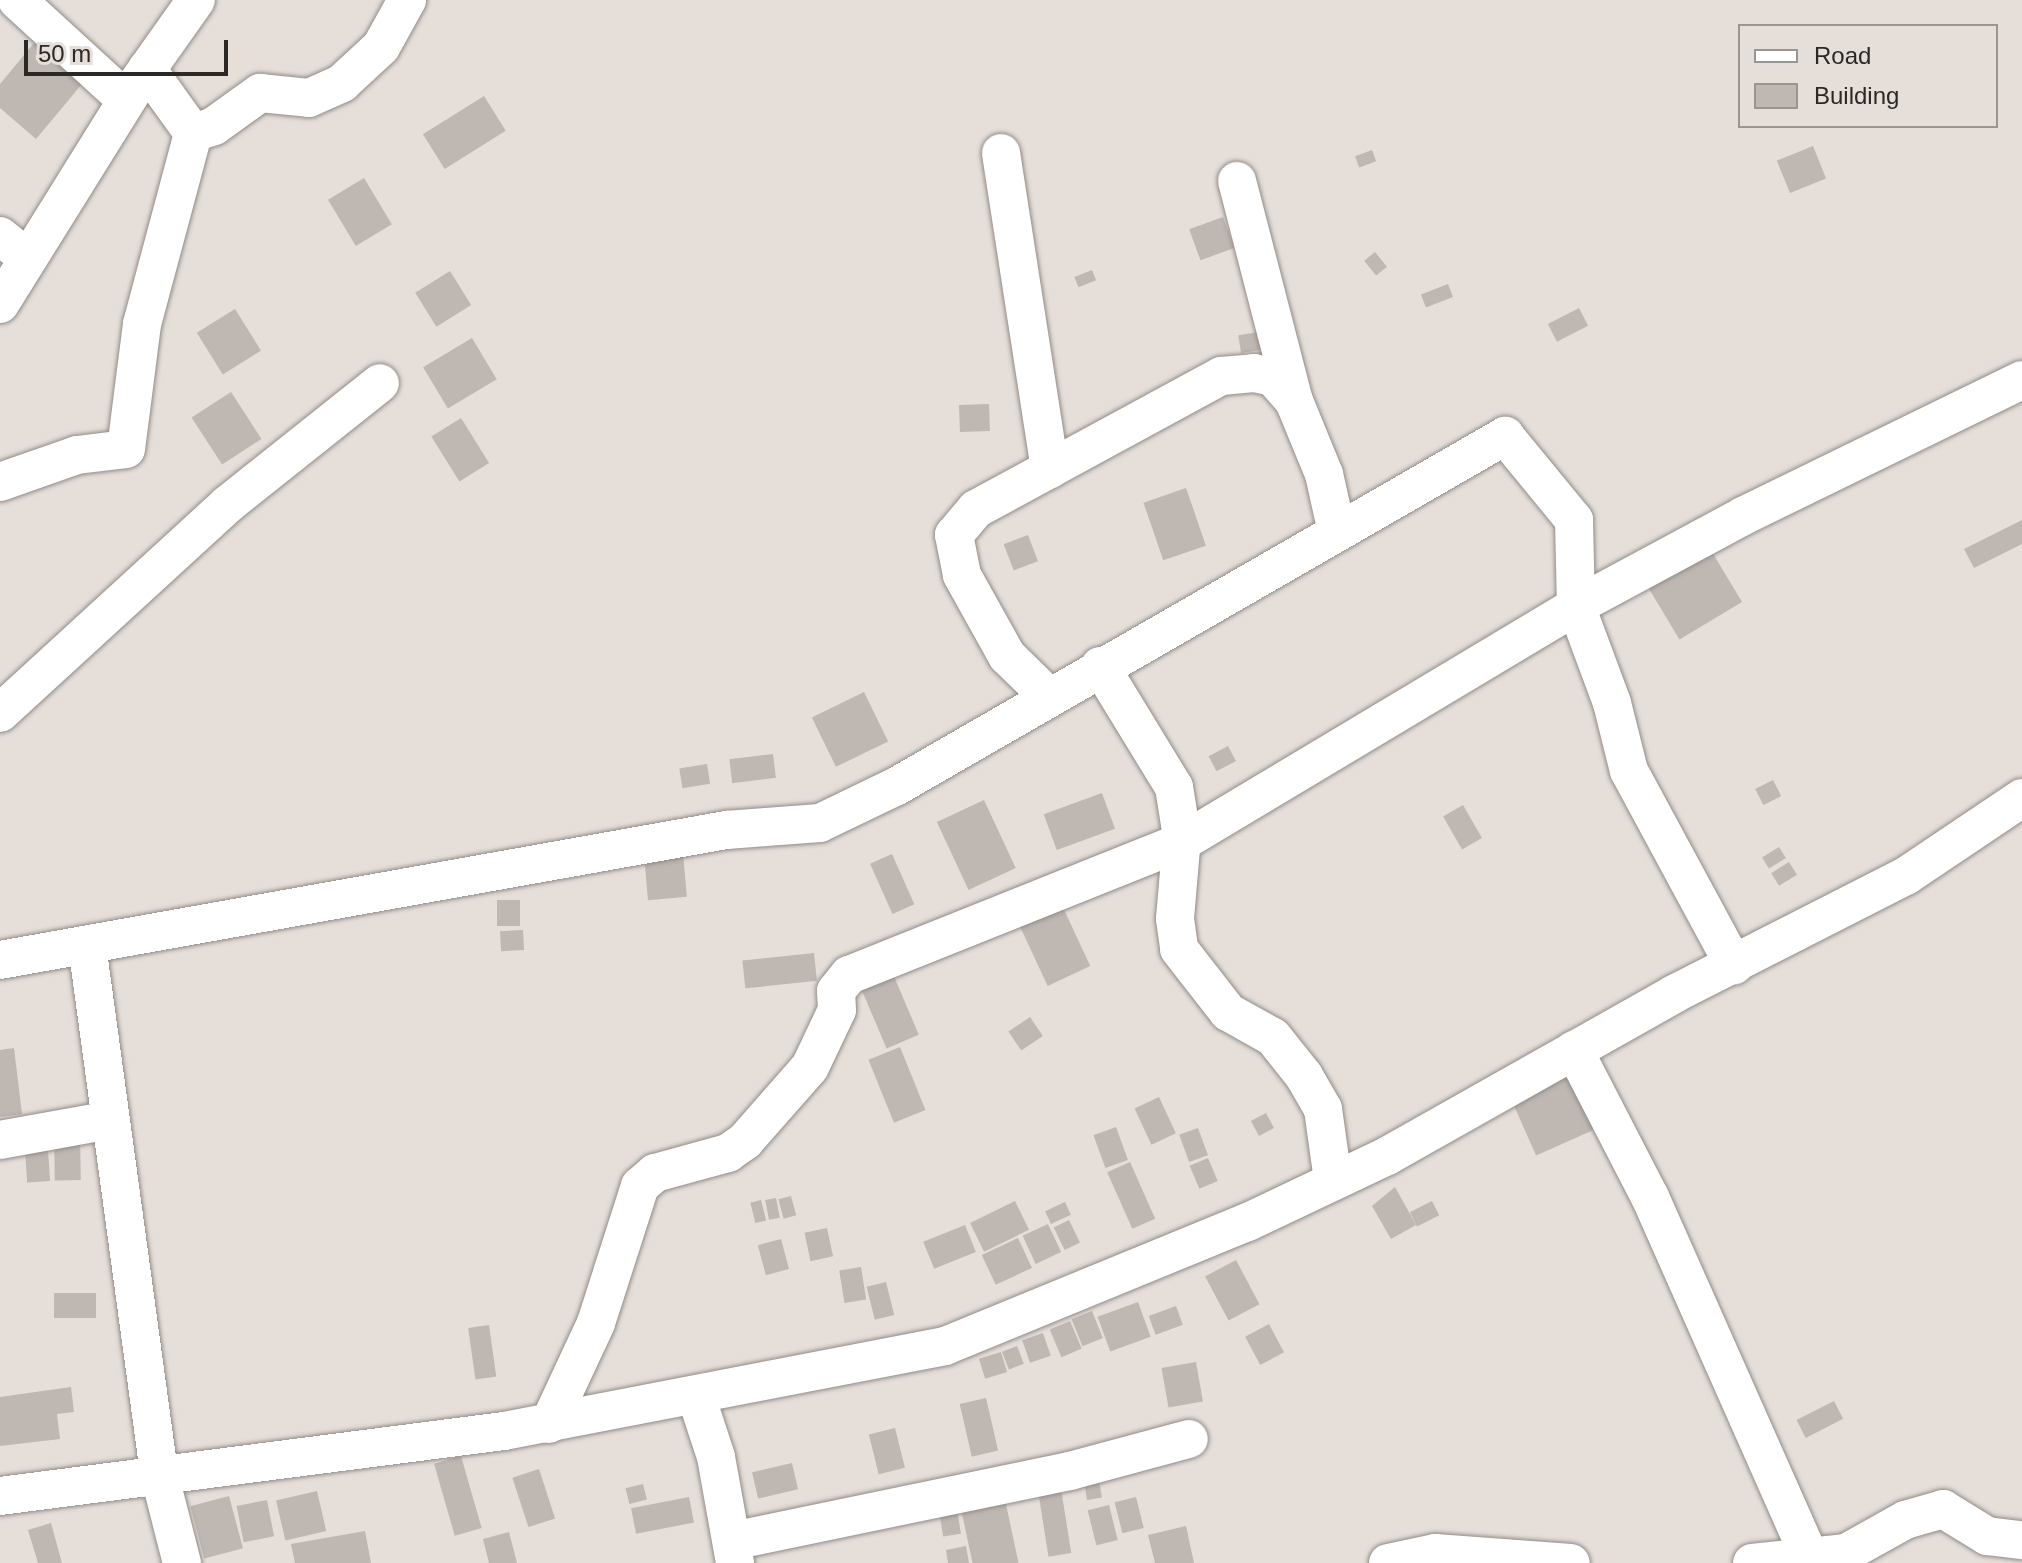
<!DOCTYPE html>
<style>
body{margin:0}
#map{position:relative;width:2022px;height:1563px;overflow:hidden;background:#e5ded9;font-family:Helvetica,sans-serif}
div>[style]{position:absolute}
.building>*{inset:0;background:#beb7b2;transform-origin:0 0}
.roads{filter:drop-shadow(0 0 2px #928b86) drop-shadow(0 0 2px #928b86)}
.minor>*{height:38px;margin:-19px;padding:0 19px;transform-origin:19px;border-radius:19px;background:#fff}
span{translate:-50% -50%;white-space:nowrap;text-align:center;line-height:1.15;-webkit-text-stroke:8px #e5ded9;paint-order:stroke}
.legend{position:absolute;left:1738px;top:24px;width:260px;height:104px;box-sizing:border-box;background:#e5ded9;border:2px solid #9b9591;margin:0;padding:10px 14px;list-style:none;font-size:24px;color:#2b2826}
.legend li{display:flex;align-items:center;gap:16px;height:40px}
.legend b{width:40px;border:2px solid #9b9591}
.scale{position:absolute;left:24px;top:40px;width:204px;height:36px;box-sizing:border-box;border:4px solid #2b2826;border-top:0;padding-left:10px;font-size:24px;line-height:28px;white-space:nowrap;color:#2b2826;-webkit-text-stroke:6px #e5ded9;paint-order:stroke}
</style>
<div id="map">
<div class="building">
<i style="clip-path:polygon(34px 43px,82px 84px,36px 139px,0 108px,0 84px)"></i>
<i style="left:484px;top:96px;width:41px;height:72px;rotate:58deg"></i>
<i style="left:1813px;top:146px;width:35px;height:39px;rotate:68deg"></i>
<i style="left:1372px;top:150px;width:12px;height:18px;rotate:70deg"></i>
<i style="left:364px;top:178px;width:54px;height:42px;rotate:59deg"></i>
<i style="left:1223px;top:217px;width:33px;height:36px;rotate:70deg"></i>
<i style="left:1375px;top:252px;width:19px;height:14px;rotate:51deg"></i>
<i style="left:1092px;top:270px;width:11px;height:19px;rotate:68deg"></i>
<i style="left:450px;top:271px;width:40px;height:41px;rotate:58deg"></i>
<i style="left:1448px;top:284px;width:14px;height:29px;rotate:69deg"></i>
<i style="left:1579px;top:308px;width:20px;height:35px;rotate:63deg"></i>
<i style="left:235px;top:309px;width:49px;height:45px;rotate:58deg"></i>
<i style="left:1259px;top:332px;width:18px;height:21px;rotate:81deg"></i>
<i style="left:472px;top:338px;width:48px;height:57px;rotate:59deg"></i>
<i style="left:231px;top:392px;width:56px;height:47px;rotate:57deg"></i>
<i style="left:989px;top:404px;width:27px;height:30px;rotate:88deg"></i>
<i style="left:461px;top:418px;width:53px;height:35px;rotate:58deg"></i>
<i style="left:1186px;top:488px;width:61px;height:45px;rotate:71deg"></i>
<i style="clip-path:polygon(2022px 520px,2022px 544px,1974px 568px,1964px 549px)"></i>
<i style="left:1028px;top:535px;width:28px;height:26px;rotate:69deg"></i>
<i style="left:1706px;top:542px;width:70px;height:73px;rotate:59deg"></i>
<i style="left:864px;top:692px;width:55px;height:58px;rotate:64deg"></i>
<i style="left:1228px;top:746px;width:17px;height:22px;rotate:62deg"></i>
<i style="left:773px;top:754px;width:24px;height:44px;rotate:83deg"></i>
<i style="left:707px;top:764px;width:20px;height:28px;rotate:81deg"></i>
<i style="left:1773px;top:780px;width:18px;height:20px;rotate:63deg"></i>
<i style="left:1102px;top:793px;width:38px;height:62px;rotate:70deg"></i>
<i style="left:984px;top:800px;width:75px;height:52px;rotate:65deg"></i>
<i style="left:1463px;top:805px;width:38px;height:23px;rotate:60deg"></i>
<i style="left:1779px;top:847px;width:13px;height:20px;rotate:58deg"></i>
<i style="left:683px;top:853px;width:44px;height:39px;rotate:85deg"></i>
<i style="left:892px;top:854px;width:55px;height:24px;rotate:66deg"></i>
<i style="left:1789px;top:862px;width:15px;height:21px;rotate:58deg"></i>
<i style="left:1059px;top:899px;width:74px;height:47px;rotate:65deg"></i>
<i style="left:497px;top:900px;width:23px;height:26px"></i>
<i style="left:523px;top:930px;width:20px;height:23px;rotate:87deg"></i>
<i style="left:814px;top:953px;width:28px;height:72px;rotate:84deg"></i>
<i style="left:893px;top:974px;width:66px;height:35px;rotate:67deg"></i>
<i style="left:1030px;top:1017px;width:23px;height:26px;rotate:56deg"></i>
<i style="left:900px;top:1047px;width:68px;height:34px;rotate:68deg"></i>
<i style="clip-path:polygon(14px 1048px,22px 1114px,0 1117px,0 1050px)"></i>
<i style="left:1574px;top:1061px;width:71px;height:73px;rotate:66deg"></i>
<i style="left:1159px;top:1097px;width:40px;height:27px;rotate:65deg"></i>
<i style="left:1266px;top:1113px;width:17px;height:17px;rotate:62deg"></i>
<i style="left:1116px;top:1127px;width:35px;height:24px;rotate:70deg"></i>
<i style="left:1198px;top:1128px;width:29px;height:20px;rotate:70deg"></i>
<i style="left:80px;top:1135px;width:45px;height:26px;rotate:89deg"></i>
<i style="left:47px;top:1136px;width:45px;height:23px;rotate:86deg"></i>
<i style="left:1208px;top:1158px;width:25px;height:20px;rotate:67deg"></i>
<i style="left:1130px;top:1162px;width:62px;height:25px;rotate:66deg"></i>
<i style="clip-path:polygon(1395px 1187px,1416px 1225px,1391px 1239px,1372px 1206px)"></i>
<i style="left:791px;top:1196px;width:20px;height:13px;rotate:75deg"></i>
<i style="left:776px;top:1198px;width:20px;height:11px;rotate:79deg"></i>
<i style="left:761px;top:1200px;width:21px;height:11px;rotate:76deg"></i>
<i style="left:1015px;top:1201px;width:32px;height:50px;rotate:64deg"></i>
<i style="left:1432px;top:1201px;width:16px;height:25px;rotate:63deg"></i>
<i style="left:1065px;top:1202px;width:14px;height:22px;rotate:65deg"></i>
<i style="left:1069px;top:1220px;width:25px;height:17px;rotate:64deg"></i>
<i style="left:1048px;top:1224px;width:31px;height:28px;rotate:65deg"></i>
<i style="left:965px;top:1225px;width:29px;height:45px;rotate:68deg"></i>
<i style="left:827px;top:1228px;width:29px;height:23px;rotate:78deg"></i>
<i style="left:1018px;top:1238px;width:33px;height:40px;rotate:65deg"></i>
<i style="left:781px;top:1239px;width:31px;height:24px;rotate:75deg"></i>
<i style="left:1236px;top:1260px;width:50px;height:35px;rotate:62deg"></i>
<i style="left:861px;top:1267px;width:33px;height:22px;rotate:81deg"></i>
<i style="left:886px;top:1282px;width:34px;height:20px;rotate:76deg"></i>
<i style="left:96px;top:1293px;width:25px;height:42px;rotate:90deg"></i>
<i style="left:1138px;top:1302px;width:37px;height:43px;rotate:70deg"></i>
<i style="left:1176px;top:1306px;width:20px;height:29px;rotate:70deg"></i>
<i style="left:1092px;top:1311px;width:29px;height:22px;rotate:68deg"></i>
<i style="left:1070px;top:1321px;width:30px;height:22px;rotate:67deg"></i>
<i style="left:1269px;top:1324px;width:32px;height:27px;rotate:62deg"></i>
<i style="left:489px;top:1325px;width:52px;height:21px;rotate:82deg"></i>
<i style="left:1043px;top:1333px;width:24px;height:22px;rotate:71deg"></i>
<i style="left:1017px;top:1346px;width:19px;height:16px;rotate:69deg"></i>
<i style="left:1001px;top:1352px;width:21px;height:23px;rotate:73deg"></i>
<i style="left:1196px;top:1362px;width:40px;height:35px;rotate:80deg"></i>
<i style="clip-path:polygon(71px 1387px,74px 1412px,57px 1414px,60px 1439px,0 1446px,0 1397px)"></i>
<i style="left:986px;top:1398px;width:54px;height:27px;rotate:77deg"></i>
<i style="left:1834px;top:1401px;width:20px;height:42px;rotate:63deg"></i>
<i style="left:895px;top:1428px;width:41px;height:27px;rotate:76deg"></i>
<i style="left:461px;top:1456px;width:75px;height:28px;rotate:74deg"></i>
<i style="left:792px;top:1463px;width:27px;height:41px;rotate:77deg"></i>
<i style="left:1097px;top:1467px;width:31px;height:15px;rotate:81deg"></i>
<i style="left:539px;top:1469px;width:52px;height:28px;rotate:72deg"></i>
<i style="left:1059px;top:1476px;width:78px;height:23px;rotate:81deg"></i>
<i style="left:643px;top:1484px;width:16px;height:18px;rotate:76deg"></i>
<i style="left:1003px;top:1490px;width:75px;height:45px;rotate:78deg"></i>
<i style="left:317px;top:1491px;width:41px;height:42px;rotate:77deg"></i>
<i style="left:229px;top:1496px;width:54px;height:40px;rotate:75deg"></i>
<i style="left:689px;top:1497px;width:26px;height:59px;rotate:79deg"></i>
<i style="left:1136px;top:1497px;width:32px;height:22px;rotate:76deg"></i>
<i style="left:267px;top:1500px;width:37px;height:31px;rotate:79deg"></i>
<i style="left:1109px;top:1505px;width:36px;height:22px;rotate:76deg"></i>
<i style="left:957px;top:1509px;width:25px;height:18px;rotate:81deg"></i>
<i style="clip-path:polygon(51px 1523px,62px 1563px,38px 1563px,28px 1530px)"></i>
<i style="clip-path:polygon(1186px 1526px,1194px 1563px,1155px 1563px,1148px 1535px)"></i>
<i style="clip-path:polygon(365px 1531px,371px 1563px,295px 1563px,291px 1544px)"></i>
<i style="clip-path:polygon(509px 1532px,517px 1563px,489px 1563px,483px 1539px)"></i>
<i style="clip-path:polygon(966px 1546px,969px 1563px,948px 1563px,946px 1550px)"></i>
</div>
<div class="roads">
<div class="minor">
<i style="left:17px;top:0;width:148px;rotate:42.5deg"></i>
<i style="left:193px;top:133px;width:22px;rotate:-18deg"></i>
<i style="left:214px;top:126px;width:57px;rotate:-35.7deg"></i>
<i style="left:260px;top:93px;width:49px;rotate:5.8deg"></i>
<i style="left:309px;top:98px;width:36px;rotate:-24deg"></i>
<i style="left:342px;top:83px;width:53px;rotate:-42.7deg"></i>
<i style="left:381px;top:47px;width:54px;rotate:-61deg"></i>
<i style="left:1001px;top:153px;width:320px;rotate:81.2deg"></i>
<i style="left:1237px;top:181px;width:227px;rotate:75.5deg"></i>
<i style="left:0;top:236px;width:36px;rotate:39deg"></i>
<i style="left:0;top:304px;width:261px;rotate:-58.1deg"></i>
<i style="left:138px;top:82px;width:100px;rotate:-54.7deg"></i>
<i style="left:0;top:482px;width:82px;rotate:-19.3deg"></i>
<i style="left:77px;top:455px;width:49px;rotate:-7deg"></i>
<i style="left:126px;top:449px;width:126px;rotate:-82.7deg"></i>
<i style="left:142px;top:324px;width:198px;rotate:-75deg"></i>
<i style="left:193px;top:133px;width:79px;rotate:-125.7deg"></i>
<i style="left:1100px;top:666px;width:142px;rotate:58.6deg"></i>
<i style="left:1174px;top:787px;width:51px;rotate:80.9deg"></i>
<i style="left:1182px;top:837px;width:82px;rotate:94.9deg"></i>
<i style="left:1175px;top:919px;width:30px;rotate:82deg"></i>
<i style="left:1179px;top:949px;width:80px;rotate:52.1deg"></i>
<i style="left:1228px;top:1012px;width:51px;rotate:29.1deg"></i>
<i style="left:1273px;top:1037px;width:50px;rotate:51.5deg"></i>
<i style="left:1304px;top:1076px;width:38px;rotate:60deg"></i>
<i style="left:1323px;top:1109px;width:72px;rotate:82deg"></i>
<i style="left:1048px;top:696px;width:57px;rotate:-135.7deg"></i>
<i style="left:1007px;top:656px;width:93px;rotate:-119.1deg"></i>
<i style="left:962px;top:575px;width:41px;rotate:-101.3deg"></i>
<i style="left:954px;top:535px;width:34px;rotate:-50deg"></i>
<i style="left:976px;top:509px;width:279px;rotate:-28.5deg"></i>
<i style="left:1221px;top:376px;width:33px;rotate:-5deg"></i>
<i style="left:1254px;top:373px;width:19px;rotate:12deg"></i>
<i style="left:1273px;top:377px;width:32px;rotate:49deg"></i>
<i style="left:1294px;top:401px;width:79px;rotate:67.7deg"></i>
<i style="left:1324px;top:474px;width:59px;rotate:77.4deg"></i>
<i style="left:0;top:713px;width:309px;rotate:-42.5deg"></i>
<i style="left:228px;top:504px;width:194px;rotate:-38.5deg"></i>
<i style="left:87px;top:945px;width:533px;rotate:82.23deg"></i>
<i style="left:159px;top:1473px;width:93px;rotate:75.7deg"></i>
<i style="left:0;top:960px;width:738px;rotate:-10.15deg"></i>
<i style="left:726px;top:830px;width:94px;rotate:-4.3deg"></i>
<i style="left:820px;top:823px;width:85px;rotate:-25.7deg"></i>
<i style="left:897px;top:786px;width:702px;rotate:-29.93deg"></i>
<i style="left:1505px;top:436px;width:109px;rotate:50.6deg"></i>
<i style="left:1574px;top:520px;width:86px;rotate:88.7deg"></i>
<i style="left:1576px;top:606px;width:103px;rotate:69.6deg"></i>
<i style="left:1612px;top:703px;width:70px;rotate:76deg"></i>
<i style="left:1629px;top:771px;width:221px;rotate:61.6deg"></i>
<i style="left:1574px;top:1050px;width:165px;rotate:62.7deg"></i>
<i style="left:1650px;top:1197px;width:400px;rotate:66.1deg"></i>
<i style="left:0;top:1140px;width:112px;rotate:-10.3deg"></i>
<i style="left:696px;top:1396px;width:64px;rotate:71.8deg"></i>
<i style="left:716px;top:1457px;width:108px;rotate:79.8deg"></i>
<i style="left:549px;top:1424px;width:111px;rotate:-65deg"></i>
<i style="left:596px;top:1323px;width:144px;rotate:-72.2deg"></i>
<i style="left:640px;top:1186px;width:20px;rotate:-41deg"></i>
<i style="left:655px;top:1173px;width:76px;rotate:-15.3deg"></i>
<i style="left:728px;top:1153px;width:21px;rotate:-35deg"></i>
<i style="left:745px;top:1141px;width:98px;rotate:-48.7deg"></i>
<i style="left:810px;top:1067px;width:63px;rotate:-64.7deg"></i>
<i style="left:837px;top:1010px;width:19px;rotate:-93deg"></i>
<i style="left:836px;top:991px;width:21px;rotate:-51deg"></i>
<i style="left:849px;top:975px;width:359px;rotate:-21.8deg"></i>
<i style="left:1182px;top:842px;width:459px;rotate:-30.9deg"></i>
<i style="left:1576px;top:606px;width:190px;rotate:-28.3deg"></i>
<i style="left:1743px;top:516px;width:310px;rotate:-26deg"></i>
<i style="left:0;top:1496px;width:508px;rotate:-7.35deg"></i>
<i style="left:504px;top:1431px;width:449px;rotate:-10.9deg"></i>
<i style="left:945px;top:1346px;width:327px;rotate:-22.3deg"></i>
<i style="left:1248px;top:1222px;width:154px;rotate:-25.4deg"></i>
<i style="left:1387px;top:1156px;width:330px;rotate:-29.4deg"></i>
<i style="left:1674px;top:994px;width:260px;rotate:-27deg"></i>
<i style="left:1906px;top:876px;width:140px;rotate:-33.9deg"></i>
<i style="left:732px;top:1541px;width:345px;rotate:-11.7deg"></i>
<i style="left:1070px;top:1471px;width:123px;rotate:-15.1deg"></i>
<i style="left:1388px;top:1563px;width:48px;rotate:-12deg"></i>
<i style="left:1435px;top:1553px;width:136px;rotate:4.2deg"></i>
<i style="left:1752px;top:1563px;width:95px;rotate:-6.1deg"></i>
<i style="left:1846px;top:1553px;width:68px;rotate:-29.2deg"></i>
<i style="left:1905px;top:1520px;width:40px;rotate:-16deg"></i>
<i style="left:1943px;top:1509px;width:52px;rotate:31.5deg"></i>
<i style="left:1987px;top:1536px;width:35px;rotate:7deg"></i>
</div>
</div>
<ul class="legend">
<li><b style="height:10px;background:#fff"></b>Road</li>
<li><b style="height:22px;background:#beb7b2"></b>Building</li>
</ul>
<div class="scale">50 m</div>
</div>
